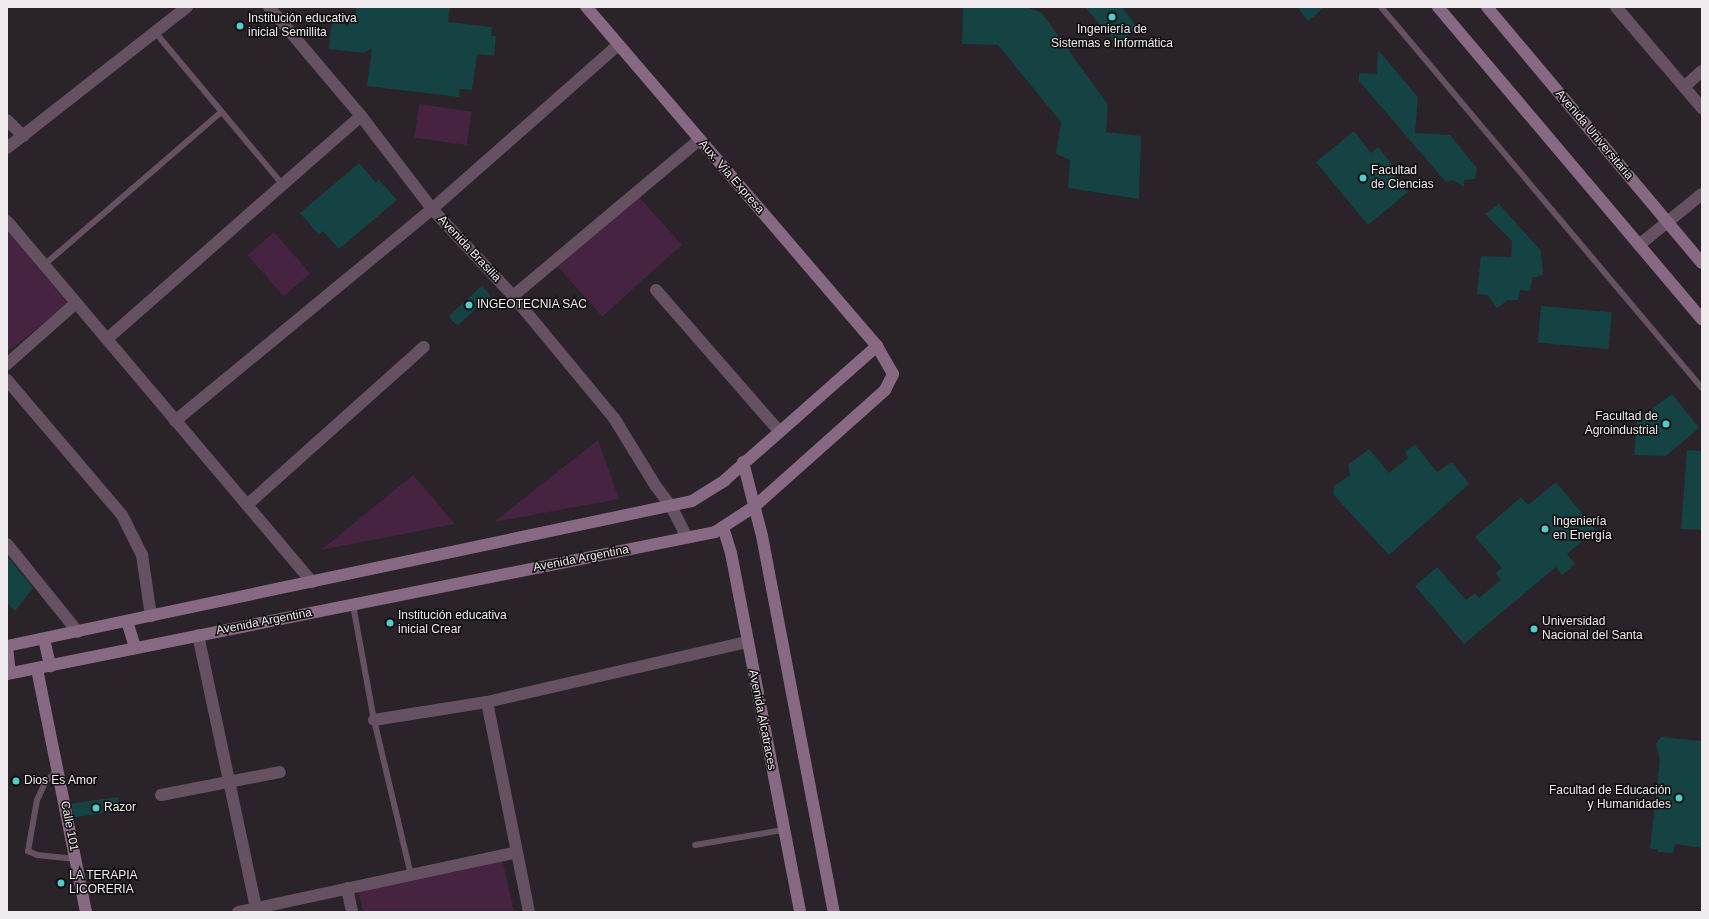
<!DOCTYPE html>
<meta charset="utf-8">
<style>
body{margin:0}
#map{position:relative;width:1709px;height:919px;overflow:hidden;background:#2a2329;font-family:Arial,sans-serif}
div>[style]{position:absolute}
.green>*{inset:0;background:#452341;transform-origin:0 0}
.building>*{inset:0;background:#154242;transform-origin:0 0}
.lane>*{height:6px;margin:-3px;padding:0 3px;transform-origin:3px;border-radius:3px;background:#655161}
.street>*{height:12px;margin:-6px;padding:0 6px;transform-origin:6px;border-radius:6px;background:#655161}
.secondary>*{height:12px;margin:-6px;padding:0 6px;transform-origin:6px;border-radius:6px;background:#886983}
.dots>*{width:11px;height:11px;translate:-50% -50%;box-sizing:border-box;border:2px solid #110e10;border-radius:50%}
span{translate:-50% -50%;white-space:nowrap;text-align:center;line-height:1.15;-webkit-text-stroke:3px #110e10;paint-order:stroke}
.poi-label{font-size:12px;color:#efebee}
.left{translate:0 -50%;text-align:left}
.right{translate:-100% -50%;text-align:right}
.street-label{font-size:12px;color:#efebee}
.frame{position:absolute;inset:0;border:8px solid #efebee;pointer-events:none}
</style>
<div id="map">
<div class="green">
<i style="left:419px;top:104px;width:53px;height:34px;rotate:8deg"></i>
<i style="left:637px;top:195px;width:67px;height:107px;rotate:48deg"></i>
<i style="clip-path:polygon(7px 230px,68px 304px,7px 352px)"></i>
<i style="left:274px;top:232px;width:55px;height:35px;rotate:49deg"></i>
<i style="clip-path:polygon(598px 440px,619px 499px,494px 522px)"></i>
<i style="clip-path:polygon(413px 475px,455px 524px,321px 550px)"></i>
<i style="clip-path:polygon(502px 859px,514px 912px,363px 912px,358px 892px)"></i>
</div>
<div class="building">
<i style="clip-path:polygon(356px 7px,450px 7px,448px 22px,492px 27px,491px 36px,496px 36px,494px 56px,477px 54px,472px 90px,460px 89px,459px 97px,367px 86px,372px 48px,363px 53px,329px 49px,332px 20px,355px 23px)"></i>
<i style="clip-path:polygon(963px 7px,1026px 7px,1042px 13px,1108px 105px,1106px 132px,1141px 136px,1139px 199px,1068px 188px,1070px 160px,1056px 154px,1061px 122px,998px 45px,962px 44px)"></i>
<i style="clip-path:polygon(1085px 7px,1122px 7px,1138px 28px,1117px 45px)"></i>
<i style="clip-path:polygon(1297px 7px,1325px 7px,1308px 21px)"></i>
<i style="clip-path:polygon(1378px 50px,1418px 97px,1415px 133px,1450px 135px,1477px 168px,1475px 179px,1464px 180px,1464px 187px,1453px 180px,1446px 182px,1359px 81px,1359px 73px,1377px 74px)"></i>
<i style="clip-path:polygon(1354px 131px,1371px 153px,1378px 147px,1392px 164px,1388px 168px,1408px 192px,1368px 225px,1316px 162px)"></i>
<i style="clip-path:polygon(359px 163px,376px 183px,379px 180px,397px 200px,339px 249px,323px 231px,319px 235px,300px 213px)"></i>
<i style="clip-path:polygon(1499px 204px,1541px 251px,1543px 275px,1532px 278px,1530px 291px,1520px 290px,1518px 300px,1508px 300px,1497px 308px,1488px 295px,1477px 294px,1481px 256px,1511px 257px,1512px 241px,1485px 214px)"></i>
<i style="left:482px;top:286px;width:13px;height:45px;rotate:48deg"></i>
<i style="left:1541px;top:306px;width:71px;height:37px;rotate:5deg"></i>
<i style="clip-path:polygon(1672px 394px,1699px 428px,1666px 456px,1634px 455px,1637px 420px)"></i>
<i style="clip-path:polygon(1415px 445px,1437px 472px,1452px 462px,1469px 484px,1389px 555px,1333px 494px,1334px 486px,1350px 475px,1348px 465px,1369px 449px,1389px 473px,1408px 458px,1405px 451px)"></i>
<i style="clip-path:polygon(1687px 450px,1702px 451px,1702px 530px,1681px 529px)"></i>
<i style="clip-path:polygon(1556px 482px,1596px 530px,1567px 554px,1575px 564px,1562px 575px,1556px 567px,1464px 644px,1415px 586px,1437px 567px,1466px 600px,1475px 593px,1479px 598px,1501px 580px,1495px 573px,1502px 568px,1475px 537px,1521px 497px,1528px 505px)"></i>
<i style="clip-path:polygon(7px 556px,33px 588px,15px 611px,7px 603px)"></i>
<i style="clip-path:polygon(1661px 737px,1701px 741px,1702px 744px,1702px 848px,1675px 844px,1673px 853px,1657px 852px,1658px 850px,1650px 848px,1660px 760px,1656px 744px)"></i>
<i style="left:118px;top:797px;width:14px;height:47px;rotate:82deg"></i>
</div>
<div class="lane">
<i style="left:1381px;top:7px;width:498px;rotate:49.9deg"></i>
<i style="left:155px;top:32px;width:199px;rotate:50.1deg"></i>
<i style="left:44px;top:265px;width:234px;rotate:-40.8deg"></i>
<i style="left:353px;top:605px;width:117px;rotate:79.7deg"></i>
<i style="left:374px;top:720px;width:159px;rotate:76.6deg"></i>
<i style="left:57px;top:770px;width:18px;rotate:133deg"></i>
<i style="left:45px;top:783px;width:19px;rotate:115deg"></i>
<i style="left:37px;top:800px;width:52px;rotate:100deg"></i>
<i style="left:28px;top:851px;width:10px;rotate:24deg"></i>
<i style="left:37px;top:855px;width:39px;rotate:6deg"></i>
<i style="left:695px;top:845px;width:89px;rotate:-9.7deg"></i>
</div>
<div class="street">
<i style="left:269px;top:7px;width:143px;rotate:49.8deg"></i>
<i style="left:361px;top:116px;width:117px;rotate:52.6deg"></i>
<i style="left:432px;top:209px;width:119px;rotate:47deg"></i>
<i style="left:513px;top:296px;width:158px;rotate:50.4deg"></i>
<i style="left:614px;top:418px;width:79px;rotate:58.5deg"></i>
<i style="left:655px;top:485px;width:26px;rotate:53deg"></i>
<i style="left:671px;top:506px;width:35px;rotate:63deg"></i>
<i style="left:1616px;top:7px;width:133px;rotate:49.6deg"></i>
<i style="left:1684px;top:87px;width:24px;rotate:-42deg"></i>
<i style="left:7px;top:120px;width:23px;rotate:45deg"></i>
<i style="left:7px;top:148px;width:229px;rotate:-38.1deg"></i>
<i style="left:7px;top:221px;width:473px;rotate:49.8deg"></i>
<i style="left:1639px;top:245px;width:81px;rotate:-39deg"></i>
<i style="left:656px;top:290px;width:187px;rotate:48.9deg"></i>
<i style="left:513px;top:296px;width:243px;rotate:-40deg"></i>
<i style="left:107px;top:339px;width:338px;rotate:-41.3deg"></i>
<i style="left:7px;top:364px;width:92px;rotate:-41.5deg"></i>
<i style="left:7px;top:380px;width:177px;rotate:49.6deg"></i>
<i style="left:122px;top:515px;width:45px;rotate:63.4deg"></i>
<i style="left:142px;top:555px;width:62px;rotate:81.6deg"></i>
<i style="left:175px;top:421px;width:333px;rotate:-39.5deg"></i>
<i style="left:432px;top:209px;width:248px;rotate:-41.4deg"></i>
<i style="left:247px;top:505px;width:237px;rotate:-41.8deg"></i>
<i style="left:7px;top:544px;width:113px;rotate:51.1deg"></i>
<i style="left:198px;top:635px;width:280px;rotate:78deg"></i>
<i style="left:487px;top:702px;width:214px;rotate:78.7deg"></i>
<i style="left:374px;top:720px;width:114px;rotate:-9.1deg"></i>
<i style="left:487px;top:702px;width:266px;rotate:-13deg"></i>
<i style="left:161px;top:795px;width:121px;rotate:-10.9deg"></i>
<i style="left:347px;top:888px;width:25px;rotate:78deg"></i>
<i style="left:238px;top:912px;width:285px;rotate:-12.1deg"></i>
</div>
<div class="secondary">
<i style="left:1438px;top:7px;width:409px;rotate:49.8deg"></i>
<i style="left:1487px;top:7px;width:334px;rotate:50deg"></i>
<i style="left:743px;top:462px;width:76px;rotate:75.6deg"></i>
<i style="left:762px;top:536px;width:383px;rotate:79.2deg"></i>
<i style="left:723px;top:527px;width:27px;rotate:73deg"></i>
<i style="left:731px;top:553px;width:366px;rotate:79.1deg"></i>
<i style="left:127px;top:621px;width:28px;rotate:73deg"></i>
<i style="left:44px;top:639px;width:28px;rotate:77deg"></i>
<i style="left:7px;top:646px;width:700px;rotate:-11.95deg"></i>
<i style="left:692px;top:501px;width:39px;rotate:-32deg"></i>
<i style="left:725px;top:480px;width:203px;rotate:-41.4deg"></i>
<i style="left:7px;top:646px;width:27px;rotate:84deg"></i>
<i style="left:37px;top:669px;width:248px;rotate:78.6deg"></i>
<i style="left:7px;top:674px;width:722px;rotate:-11.34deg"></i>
<i style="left:715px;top:532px;width:48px;rotate:-33deg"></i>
<i style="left:755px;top:506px;width:174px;rotate:-41.7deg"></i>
<i style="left:885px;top:390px;width:18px;rotate:-63deg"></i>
<i style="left:893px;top:374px;width:32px;rotate:-120deg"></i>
<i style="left:877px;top:346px;width:447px;rotate:-130.6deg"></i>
</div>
<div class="dots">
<i style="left:1112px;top:17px;background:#52cdcc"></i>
<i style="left:240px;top:26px;background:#52cdcc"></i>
<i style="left:1363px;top:178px;background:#52cdcc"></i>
<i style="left:469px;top:305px;background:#52cdcc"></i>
<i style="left:1666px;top:424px;background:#52cdcc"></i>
<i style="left:1545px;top:529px;background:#52cdcc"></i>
<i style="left:390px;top:623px;background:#52cdcc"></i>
<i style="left:1534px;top:629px;background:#52cdcc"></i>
<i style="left:16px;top:781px;background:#52cdcc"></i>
<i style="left:1679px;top:798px;background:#52cdcc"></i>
<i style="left:96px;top:808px;background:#52cdcc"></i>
<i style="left:61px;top:883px;background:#52cdcc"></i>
</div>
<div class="poi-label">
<span class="left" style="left:248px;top:26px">Institución educativa<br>inicial Semillita</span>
<span style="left:1112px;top:37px">Ingeniería de<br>Sistemas e Informática</span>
<span class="left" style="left:1371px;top:178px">Facultad<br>de Ciencias</span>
<span class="left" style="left:477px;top:305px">INGEOTECNIA SAC</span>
<span class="right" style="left:1658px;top:424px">Facultad de<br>Agroindustrial</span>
<span class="left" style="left:1553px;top:529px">Ingeniería<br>en Energía</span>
<span class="left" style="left:398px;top:623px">Institución educativa<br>inicial Crear</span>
<span class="left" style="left:1542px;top:629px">Universidad<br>Nacional del Santa</span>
<span class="left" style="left:24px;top:781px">Dios Es Amor</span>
<span class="right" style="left:1671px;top:798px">Facultad de Educación<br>y Humanidades</span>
<span class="left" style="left:104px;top:808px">Razor</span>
<span class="left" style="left:69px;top:883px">LA TERAPIA<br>LICORERIA</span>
</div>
<div class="street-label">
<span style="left:1594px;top:135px;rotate:50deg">Avenida Universitaria</span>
<span style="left:731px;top:177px;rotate:49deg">Aux. Vía Expresa</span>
<span style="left:469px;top:249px;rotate:47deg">Avenida Brasilia</span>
<span style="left:581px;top:559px;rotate:-11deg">Avenida Argentina</span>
<span style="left:264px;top:622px;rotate:-11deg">Avenida Argentina</span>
<span style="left:762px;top:720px;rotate:79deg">Avenida Alcatraces</span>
<span style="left:69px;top:826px;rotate:79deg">Calle 101</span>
</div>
<div class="frame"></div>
</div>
